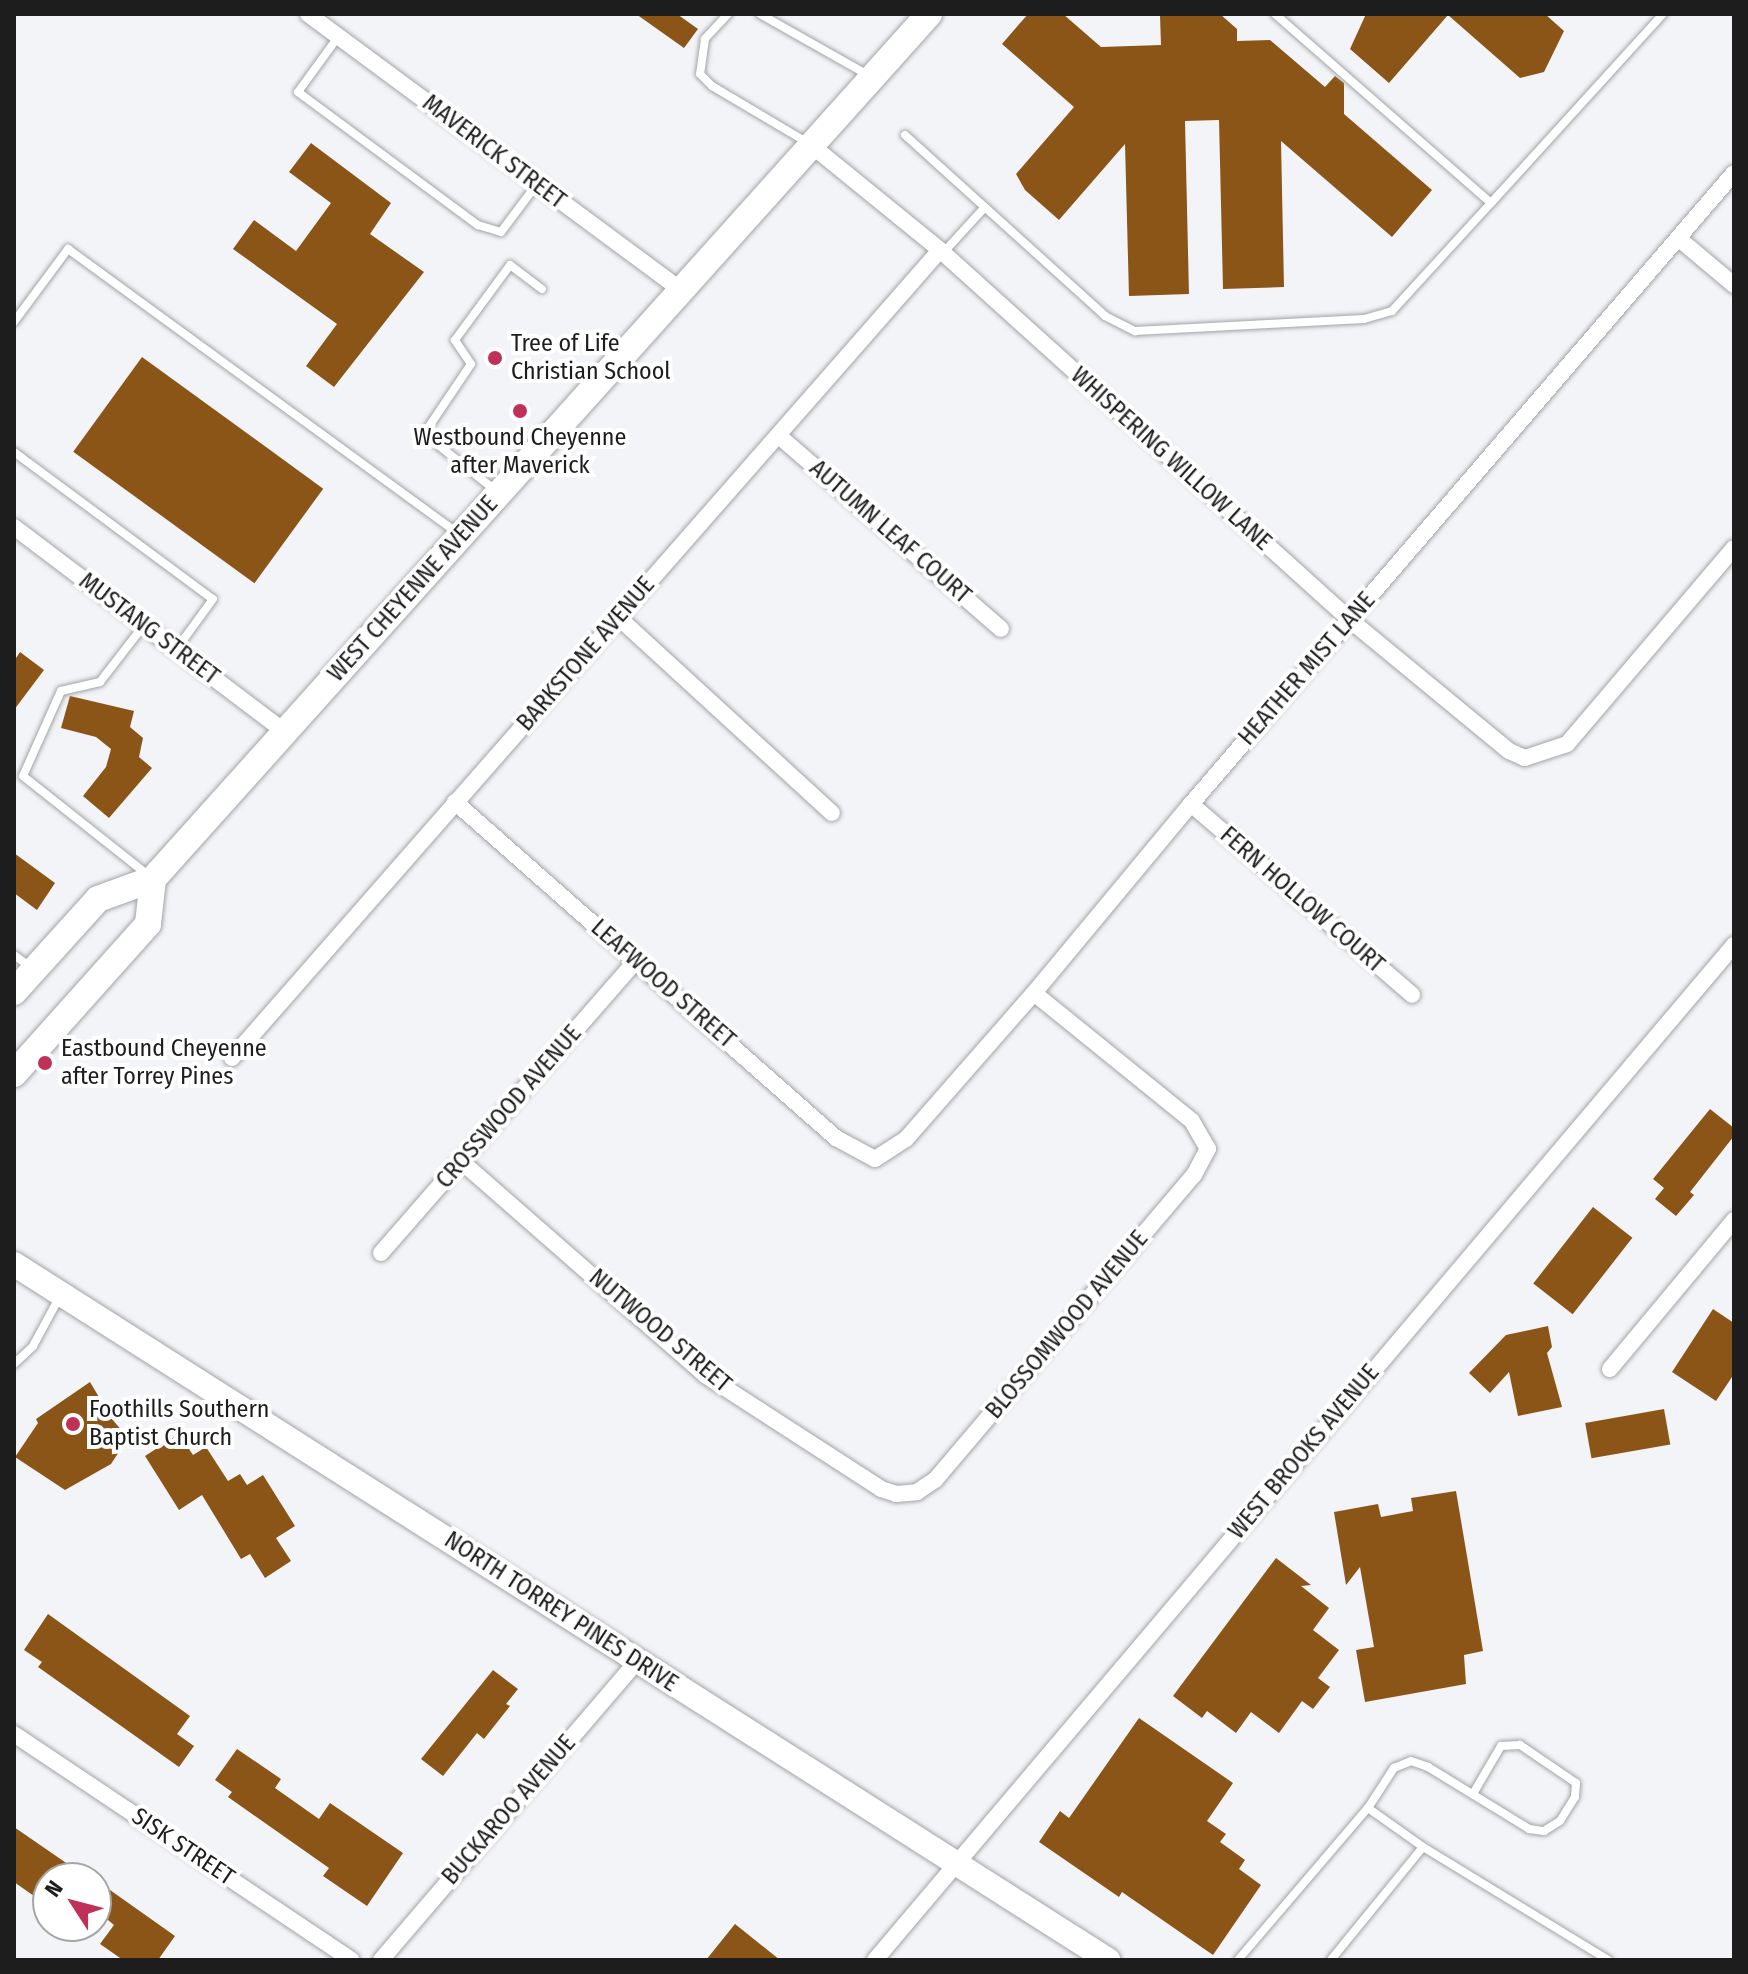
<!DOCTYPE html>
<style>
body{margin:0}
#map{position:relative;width:1748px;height:1974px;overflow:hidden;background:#f2f4f7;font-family:"Fira Sans Condensed",sans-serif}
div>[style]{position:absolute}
.building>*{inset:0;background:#8c5518;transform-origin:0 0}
.roads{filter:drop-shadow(0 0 2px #a2a4a7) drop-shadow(0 0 2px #a2a4a7)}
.lane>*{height:8px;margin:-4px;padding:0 4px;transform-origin:4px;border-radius:4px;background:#fff}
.street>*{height:16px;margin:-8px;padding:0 8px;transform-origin:8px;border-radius:8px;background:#fff}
.secondary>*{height:24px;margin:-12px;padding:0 12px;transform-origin:12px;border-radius:12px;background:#fff}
.primary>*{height:26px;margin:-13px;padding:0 13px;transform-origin:13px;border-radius:13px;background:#fff}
.dots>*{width:22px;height:22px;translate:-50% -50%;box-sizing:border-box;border:4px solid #fff;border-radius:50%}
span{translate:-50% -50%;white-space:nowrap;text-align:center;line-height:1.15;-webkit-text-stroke:8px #fff;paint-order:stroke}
.street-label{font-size:24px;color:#1d1d1e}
.poi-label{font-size:24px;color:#1d1d1e}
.left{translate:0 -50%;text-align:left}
.frame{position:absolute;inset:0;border:16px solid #1d1d1e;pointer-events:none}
.north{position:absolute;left:32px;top:1862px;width:80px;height:80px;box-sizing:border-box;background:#fff;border:2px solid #a5a5a5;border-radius:50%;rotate:306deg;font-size:22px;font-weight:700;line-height:32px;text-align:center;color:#1d1d1e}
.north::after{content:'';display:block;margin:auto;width:28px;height:36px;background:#c0315a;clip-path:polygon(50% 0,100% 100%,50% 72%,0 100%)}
</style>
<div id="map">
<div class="building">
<i style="clip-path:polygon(636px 14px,677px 14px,698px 29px,684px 48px)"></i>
<i style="clip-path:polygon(1028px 14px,1063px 14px,1101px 47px,1161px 45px,1160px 16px,1220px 14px,1237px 29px,1237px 41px,1270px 40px,1325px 87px,1335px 76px,1344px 83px,1344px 114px,1432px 190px,1392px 237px,1281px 141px,1284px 287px,1223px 289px,1219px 120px,1185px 121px,1189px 294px,1129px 296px,1125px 144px,1059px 220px,1025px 190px,1016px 174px,1074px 107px,1002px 44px)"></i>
<i style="clip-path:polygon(1366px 14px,1545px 14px,1564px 31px,1544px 72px,1520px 78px,1448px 15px,1389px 83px,1350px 49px)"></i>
<i style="clip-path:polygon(311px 143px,391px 203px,370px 234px,424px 272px,334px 387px,306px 366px,337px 324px,233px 249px,254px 220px,296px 251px,331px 203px,289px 172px)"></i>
<i style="left:142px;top:357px;width:224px;height:117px;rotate:36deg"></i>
<i style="clip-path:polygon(20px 652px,44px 670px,14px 710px,14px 661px)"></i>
<i style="clip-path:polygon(70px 696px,134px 711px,130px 727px,143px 738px,139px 757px,152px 768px,109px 818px,83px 796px,106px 767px,111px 749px,96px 737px,61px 728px)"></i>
<i style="clip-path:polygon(14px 853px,55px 883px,37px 910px,14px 893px)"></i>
<i style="clip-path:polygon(1710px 1109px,1734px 1128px,1734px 1136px,1690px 1192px,1694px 1195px,1676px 1216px,1655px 1199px,1664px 1188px,1653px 1179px)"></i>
<i style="left:1593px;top:1207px;width:50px;height:97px;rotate:38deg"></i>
<i style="clip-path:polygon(1713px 1309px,1734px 1323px,1734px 1374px,1716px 1401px,1672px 1372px)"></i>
<i style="clip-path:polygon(1548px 1326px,1552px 1347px,1547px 1353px,1562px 1407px,1518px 1416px,1509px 1372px,1490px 1393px,1469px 1373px,1506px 1335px)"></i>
<i style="clip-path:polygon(90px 1382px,112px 1419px,128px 1438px,111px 1464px,65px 1490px,15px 1457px,38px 1423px,36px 1419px)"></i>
<i style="left:1664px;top:1409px;width:36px;height:80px;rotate:80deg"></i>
<i style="clip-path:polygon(179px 1434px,193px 1455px,206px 1447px,228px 1481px,240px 1474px,247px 1485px,263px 1475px,295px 1526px,276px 1538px,291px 1561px,265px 1578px,250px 1554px,241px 1559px,202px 1495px,179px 1510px,145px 1456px)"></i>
<i style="clip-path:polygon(1456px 1491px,1483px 1651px,1464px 1655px,1466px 1684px,1365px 1702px,1356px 1650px,1374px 1647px,1360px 1567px,1346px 1585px,1334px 1512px,1378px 1504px,1381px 1517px,1413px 1511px,1411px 1498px)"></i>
<i style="clip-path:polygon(1276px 1558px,1311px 1585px,1301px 1586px,1329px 1608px,1313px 1630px,1339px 1650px,1318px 1678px,1330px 1687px,1313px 1709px,1302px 1701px,1279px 1733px,1251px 1712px,1236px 1733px,1207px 1711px,1202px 1718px,1173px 1696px)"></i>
<i style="clip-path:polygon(48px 1614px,190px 1716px,177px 1734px,194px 1746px,179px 1767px,38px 1667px,42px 1662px,24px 1650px)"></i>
<i style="clip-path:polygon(493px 1670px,518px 1689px,506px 1704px,510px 1706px,484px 1739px,477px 1733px,443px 1776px,421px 1759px)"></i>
<i style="clip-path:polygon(1139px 1718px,1233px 1783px,1207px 1821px,1226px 1834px,1220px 1842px,1245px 1860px,1239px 1869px,1261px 1885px,1213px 1955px,1122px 1892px,1119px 1897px,1039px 1842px,1060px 1811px,1069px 1818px)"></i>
<i style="clip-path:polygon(237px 1749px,281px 1779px,275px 1788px,319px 1819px,330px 1803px,403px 1853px,367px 1906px,323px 1876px,329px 1868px,228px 1797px,232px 1792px,215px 1780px)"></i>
<i style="clip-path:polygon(14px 1827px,88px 1878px,47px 1878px,34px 1896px,14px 1882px)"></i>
<i style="clip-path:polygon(110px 1890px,175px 1936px,158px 1960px,123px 1960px,100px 1944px,114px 1925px,96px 1910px)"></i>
<i style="clip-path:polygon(735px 1924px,780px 1960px,706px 1960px)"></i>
</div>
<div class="roads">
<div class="lane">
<i style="left:728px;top:14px;width:34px;rotate:133deg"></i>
<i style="left:705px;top:39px;width:35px;rotate:98deg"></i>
<i style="left:700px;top:74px;width:17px;rotate:45deg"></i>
<i style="left:712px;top:86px;width:112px;rotate:30.7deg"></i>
<i style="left:760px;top:14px;width:124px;rotate:29.5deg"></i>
<i style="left:1275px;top:14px;width:287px;rotate:41.2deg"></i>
<i style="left:1491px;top:203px;width:256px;rotate:-47.7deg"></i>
<i style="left:338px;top:37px;width:68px;rotate:126deg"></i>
<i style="left:298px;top:92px;width:224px;rotate:36.5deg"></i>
<i style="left:478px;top:225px;width:24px;rotate:17deg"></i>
<i style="left:501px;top:232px;width:60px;rotate:-53.1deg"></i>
<i style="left:905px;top:135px;width:270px;rotate:42.1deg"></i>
<i style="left:1105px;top:316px;width:34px;rotate:27deg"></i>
<i style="left:1135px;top:331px;width:229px;rotate:-3deg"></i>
<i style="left:1364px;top:319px;width:29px;rotate:-16deg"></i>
<i style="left:1392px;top:311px;width:147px;rotate:-47.5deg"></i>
<i style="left:943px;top:253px;width:62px;rotate:-47.6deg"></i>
<i style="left:14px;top:322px;width:91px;rotate:-53.5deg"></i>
<i style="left:68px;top:249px;width:482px;rotate:36.1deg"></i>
<i style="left:14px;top:452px;width:247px;rotate:36.5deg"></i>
<i style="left:213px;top:599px;width:63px;rotate:126deg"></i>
<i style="left:495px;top:490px;width:90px;rotate:-141.7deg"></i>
<i style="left:424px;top:434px;width:84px;rotate:-56.1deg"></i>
<i style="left:471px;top:364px;width:29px;rotate:-124deg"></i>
<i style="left:455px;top:340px;width:93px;rotate:-53.7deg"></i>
<i style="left:510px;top:265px;width:40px;rotate:37deg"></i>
<i style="left:144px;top:625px;width:72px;rotate:127.7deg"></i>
<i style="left:100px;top:682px;width:40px;rotate:167deg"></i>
<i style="left:61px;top:691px;width:93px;rotate:114.1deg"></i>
<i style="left:23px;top:776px;width:161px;rotate:38.4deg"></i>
<i style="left:14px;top:955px;width:24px;rotate:36deg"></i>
<i style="left:14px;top:1364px;width:26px;rotate:-43deg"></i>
<i style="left:33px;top:1346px;width:57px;rotate:-61.6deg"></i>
<i style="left:1368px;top:1808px;width:48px;rotate:-57deg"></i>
<i style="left:1394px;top:1768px;width:18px;rotate:-22deg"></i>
<i style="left:1411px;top:1761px;width:18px;rotate:19deg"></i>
<i style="left:1428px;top:1767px;width:119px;rotate:31.5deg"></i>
<i style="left:1529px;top:1829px;width:15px;rotate:8deg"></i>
<i style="left:1544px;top:1831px;width:19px;rotate:-32deg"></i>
<i style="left:1560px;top:1821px;width:28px;rotate:-58deg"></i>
<i style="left:1575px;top:1797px;width:14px;rotate:-86deg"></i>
<i style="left:1576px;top:1783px;width:68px;rotate:-145.8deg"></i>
<i style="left:1520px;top:1745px;width:19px;rotate:177deg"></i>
<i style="left:1501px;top:1746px;width:56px;rotate:120.3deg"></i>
<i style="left:1423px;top:1847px;width:217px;rotate:31.4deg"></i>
<i style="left:1238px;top:1960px;width:200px;rotate:-49.5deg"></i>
<i style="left:1368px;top:1808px;width:67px;rotate:35.3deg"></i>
<i style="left:1423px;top:1847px;width:146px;rotate:129.2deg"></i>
</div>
<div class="street">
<i style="left:308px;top:14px;width:464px;rotate:36.5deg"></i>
<i style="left:811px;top:145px;width:166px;rotate:39.1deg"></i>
<i style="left:940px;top:250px;width:552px;rotate:42.06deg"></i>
<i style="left:1350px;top:620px;width:206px;rotate:39.5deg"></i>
<i style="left:1509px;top:751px;width:17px;rotate:24deg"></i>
<i style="left:1525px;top:758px;width:44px;rotate:-18.4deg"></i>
<i style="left:1567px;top:744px;width:257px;rotate:-49.6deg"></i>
<i style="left:1678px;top:238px;width:73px;rotate:40deg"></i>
<i style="left:779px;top:436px;width:294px;rotate:41deg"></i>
<i style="left:14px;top:527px;width:340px;rotate:37.1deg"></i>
<i style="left:618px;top:617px;width:290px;rotate:42.5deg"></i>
<i style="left:455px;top:802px;width:508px;rotate:41.41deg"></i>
<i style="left:836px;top:1138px;width:44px;rotate:28.3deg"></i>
<i style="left:875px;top:1159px;width:37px;rotate:-33deg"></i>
<i style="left:906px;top:1139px;width:194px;rotate:-48.8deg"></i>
<i style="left:1034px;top:993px;width:246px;rotate:-50.3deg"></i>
<i style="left:1191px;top:804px;width:832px;rotate:-49.29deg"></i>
<i style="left:1191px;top:804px;width:292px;rotate:40.8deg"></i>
<i style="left:232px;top:1058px;width:1074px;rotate:-48.77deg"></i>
<i style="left:462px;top:1162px;width:323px;rotate:41.2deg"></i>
<i style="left:705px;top:1375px;width:210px;rotate:32.9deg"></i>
<i style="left:881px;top:1489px;width:16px;rotate:18deg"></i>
<i style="left:896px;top:1494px;width:21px;rotate:-5deg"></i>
<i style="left:917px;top:1492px;width:22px;rotate:-34deg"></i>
<i style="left:935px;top:1480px;width:400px;rotate:-49.7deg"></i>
<i style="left:1194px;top:1175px;width:30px;rotate:-62deg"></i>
<i style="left:1208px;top:1149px;width:32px;rotate:-120deg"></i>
<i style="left:1192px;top:1121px;width:203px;rotate:-141deg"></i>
<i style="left:381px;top:1253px;width:388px;rotate:-48.9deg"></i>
<i style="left:1610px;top:1369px;width:194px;rotate:-50.2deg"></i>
<i style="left:14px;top:1734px;width:406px;rotate:33.8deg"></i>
<i style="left:381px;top:1960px;width:394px;rotate:-49.4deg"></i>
<i style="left:875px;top:1960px;width:1330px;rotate:-49.76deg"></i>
</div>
<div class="secondary">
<i style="left:14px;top:1264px;width:1297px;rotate:32.46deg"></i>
</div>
<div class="primary">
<i style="left:14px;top:992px;width:125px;rotate:-47.9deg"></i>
<i style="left:98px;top:899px;width:59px;rotate:-20deg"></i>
<i style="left:153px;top:879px;width:1162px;rotate:-48.1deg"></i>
<i style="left:14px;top:1074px;width:201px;rotate:-48.2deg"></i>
<i style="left:148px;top:924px;width:45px;rotate:-83.7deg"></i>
</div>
</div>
<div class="dots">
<i style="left:495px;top:358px;background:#c0315a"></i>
<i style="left:520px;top:411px;background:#c0315a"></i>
<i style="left:45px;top:1063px;background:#c0315a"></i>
<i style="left:73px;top:1424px;background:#c0315a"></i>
</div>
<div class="street-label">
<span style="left:494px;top:152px;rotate:37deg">MAVERICK STREET</span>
<span style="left:1171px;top:459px;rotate:42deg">WHISPERING WILLOW LANE</span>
<span style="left:890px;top:532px;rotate:41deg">AUTUMN LEAF COURT</span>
<span style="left:413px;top:589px;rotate:-48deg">WEST CHEYENNE AVENUE</span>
<span style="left:149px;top:629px;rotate:37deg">MUSTANG STREET</span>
<span style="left:586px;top:654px;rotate:-49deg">BARKSTONE AVENUE</span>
<span style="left:1307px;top:669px;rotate:-49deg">HEATHER MIST LANE</span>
<span style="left:1302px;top:900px;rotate:41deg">FERN HOLLOW COURT</span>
<span style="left:663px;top:984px;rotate:41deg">LEAFWOOD STREET</span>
<span style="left:509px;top:1107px;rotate:-49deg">CROSSWOOD AVENUE</span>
<span style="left:1067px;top:1325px;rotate:-50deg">BLOSSOMWOOD AVENUE</span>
<span style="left:660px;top:1331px;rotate:40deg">NUTWOOD STREET</span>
<span style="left:1304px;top:1452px;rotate:-50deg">WEST BROOKS AVENUE</span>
<span style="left:561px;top:1612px;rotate:33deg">NORTH TORREY PINES DRIVE</span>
<span style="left:509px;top:1810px;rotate:-49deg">BUCKAROO AVENUE</span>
<span style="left:183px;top:1847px;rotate:34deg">SISK STREET</span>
</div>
<div class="poi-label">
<span class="left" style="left:511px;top:358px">Tree of Life<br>Christian School</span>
<span style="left:520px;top:452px">Westbound Cheyenne<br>after Maverick</span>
<span class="left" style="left:61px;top:1063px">Eastbound Cheyenne<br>after Torrey Pines</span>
<span class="left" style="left:89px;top:1424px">Foothills Southern<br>Baptist Church</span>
</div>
<div class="frame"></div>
<div class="north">N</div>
</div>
